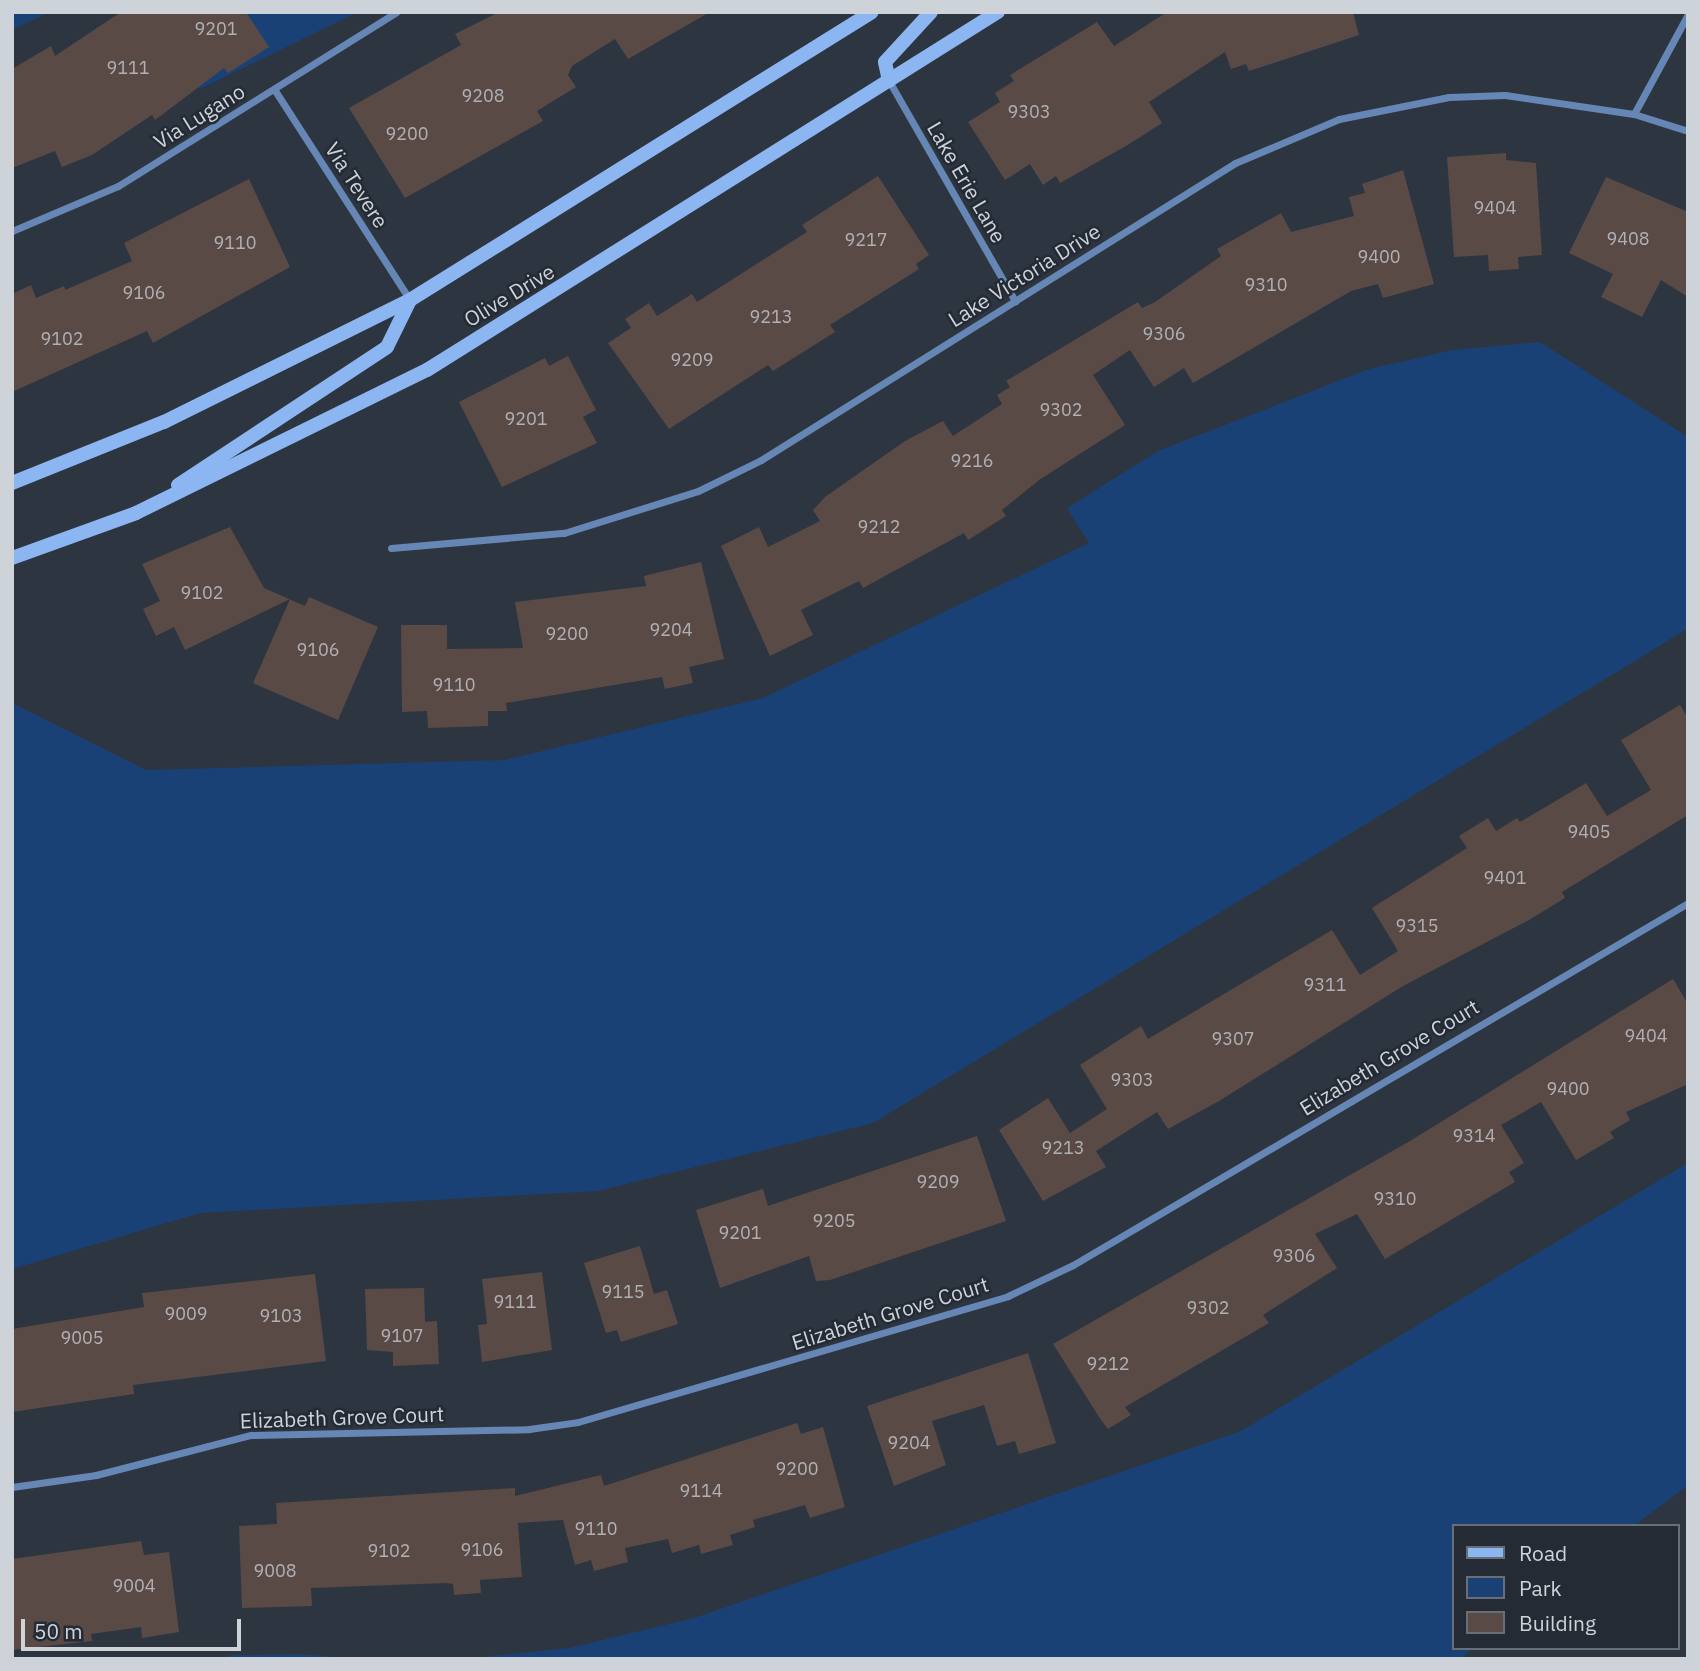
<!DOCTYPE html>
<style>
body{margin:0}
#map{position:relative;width:1700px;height:1671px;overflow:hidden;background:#2d3540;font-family:"IBM Plex Sans",sans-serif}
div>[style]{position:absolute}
.green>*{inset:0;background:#1a4176}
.building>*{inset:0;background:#594a46}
.minor>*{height:7px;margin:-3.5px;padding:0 3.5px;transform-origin:3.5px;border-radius:3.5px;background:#6687b6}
.secondary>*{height:14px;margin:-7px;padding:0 7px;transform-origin:7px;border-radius:7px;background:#8cb6f2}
span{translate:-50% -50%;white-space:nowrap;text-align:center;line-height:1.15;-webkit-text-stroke:5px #242b35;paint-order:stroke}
.number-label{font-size:18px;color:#b1b1b5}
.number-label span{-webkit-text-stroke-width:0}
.street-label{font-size:21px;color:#ced3da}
.frame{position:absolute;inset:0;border:14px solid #ced3da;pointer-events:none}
.legend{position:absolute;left:1452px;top:1524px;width:228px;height:126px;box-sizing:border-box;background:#242b35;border:2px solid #686e77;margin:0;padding:9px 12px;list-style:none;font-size:21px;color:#ced3da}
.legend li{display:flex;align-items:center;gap:14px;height:35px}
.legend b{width:35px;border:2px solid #686e77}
.scale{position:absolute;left:21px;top:1619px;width:220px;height:32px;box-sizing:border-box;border:4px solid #ced3da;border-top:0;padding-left:9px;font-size:21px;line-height:24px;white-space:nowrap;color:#ced3da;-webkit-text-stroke:5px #242b35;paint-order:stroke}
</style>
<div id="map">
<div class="green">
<i style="clip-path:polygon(12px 12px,50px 12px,12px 30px)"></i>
<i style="clip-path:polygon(140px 12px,358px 12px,200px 89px)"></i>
<i style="clip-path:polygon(1540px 342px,1688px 437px,1688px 628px,1648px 653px,873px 1123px,598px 1191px,200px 1213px,12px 1269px,12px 703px,146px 770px,505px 760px,763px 698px,1089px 543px,1067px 508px,1158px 451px,1369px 369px,1453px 350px)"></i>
<i style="clip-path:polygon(1688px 1163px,1688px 1485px,1634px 1526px,1453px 1526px,1453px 1648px,1473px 1648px,1460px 1659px,462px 1659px,569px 1648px,694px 1618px,1241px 1431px)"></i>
<i style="clip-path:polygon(299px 1654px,361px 1659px,214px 1659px,234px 1655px)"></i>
</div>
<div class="building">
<i style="clip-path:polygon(121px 12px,246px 12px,269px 47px,228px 73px,224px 68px,155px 120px,152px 115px,92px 155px,62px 167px,55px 151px,12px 168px,12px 69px,51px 46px,55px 56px)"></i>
<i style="clip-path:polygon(499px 12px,710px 12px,628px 59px,615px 39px,572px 66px,568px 75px,576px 87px,537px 111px,543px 121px,405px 198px,349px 108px,461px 45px,455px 34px)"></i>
<i style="clip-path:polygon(1167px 12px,1353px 12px,1359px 35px,1249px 71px,1246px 64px,1231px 69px,1225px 52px,1149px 102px,1162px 123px,1126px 146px,1060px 183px,1056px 176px,1043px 185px,1030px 164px,1005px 180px,968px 122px,1000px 102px,995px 93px,1014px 81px,1010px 75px,1097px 22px,1114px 46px)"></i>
<i style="clip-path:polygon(1506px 153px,1506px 160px,1536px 163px,1542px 255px,1518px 257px,1519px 269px,1489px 271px,1488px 255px,1454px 257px,1447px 157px)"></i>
<i style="clip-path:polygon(1403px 170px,1434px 284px,1383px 298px,1378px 284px,1351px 291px,1193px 383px,1184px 368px,1154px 387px,1130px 350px,1093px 375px,1125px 425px,1039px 480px,1002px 510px,1006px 516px,968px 540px,964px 533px,863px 588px,859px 581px,801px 610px,813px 635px,770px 656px,721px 546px,759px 527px,768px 547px,820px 521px,813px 510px,825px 497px,905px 441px,943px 421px,953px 436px,1002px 404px,997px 395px,1010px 387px,1006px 381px,1138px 302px,1142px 308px,1155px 302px,1221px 256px,1217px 249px,1281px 213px,1291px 232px,1354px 216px,1349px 197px,1365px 193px,1362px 184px)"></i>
<i style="clip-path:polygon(878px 176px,929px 255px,916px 264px,919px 269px,830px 325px,835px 332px,773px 371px,768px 365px,669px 429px,608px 343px,631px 328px,625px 319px,649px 303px,657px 316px,692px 294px,697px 302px,807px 232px,802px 225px)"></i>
<i style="clip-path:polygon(1606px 177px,1688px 212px,1688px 297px,1661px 280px,1642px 317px,1601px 297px,1613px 274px,1569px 253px)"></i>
<i style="clip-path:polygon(249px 179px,290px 267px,153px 343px,147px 331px,12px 392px,12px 294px,31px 285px,36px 298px,64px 286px,65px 290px,132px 261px,124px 243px)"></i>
<i style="clip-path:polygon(568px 356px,596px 410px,583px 417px,597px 443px,502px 487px,459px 402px,545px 358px,549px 366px)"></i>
<i style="clip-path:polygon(230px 527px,264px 588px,305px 606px,309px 597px,378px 627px,338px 720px,253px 683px,290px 599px,185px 650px,174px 627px,156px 636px,143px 609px,160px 601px,142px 564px)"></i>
<i style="clip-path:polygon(701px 562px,724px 659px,689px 667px,693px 683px,665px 689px,662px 677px,506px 703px,507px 711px,488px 711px,488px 726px,428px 728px,427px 711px,402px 712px,401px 625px,447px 625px,447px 649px,523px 648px,515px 602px,646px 586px,644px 576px)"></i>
<i style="clip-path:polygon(1680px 705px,1688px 718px,1688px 815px,1562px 892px,1565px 898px,1529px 920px,1403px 986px,1219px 1101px,1168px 1129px,1157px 1112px,1096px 1151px,1106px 1167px,1043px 1201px,999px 1130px,1048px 1098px,1070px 1133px,1107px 1109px,1080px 1065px,1141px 1026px,1148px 1039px,1332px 930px,1360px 975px,1398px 951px,1372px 908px,1467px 848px,1459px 836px,1488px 818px,1496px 831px,1517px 818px,1520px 822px,1586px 783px,1607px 816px,1651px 790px,1621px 740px)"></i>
<i style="clip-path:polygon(1673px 979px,1688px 1004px,1688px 1084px,1626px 1112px,1630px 1120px,1610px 1132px,1614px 1138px,1576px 1160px,1541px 1102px,1501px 1125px,1524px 1163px,1509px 1172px,1515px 1182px,1385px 1259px,1357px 1214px,1315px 1234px,1337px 1268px,1263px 1315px,1269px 1323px,1125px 1407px,1131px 1415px,1108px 1429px,1101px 1420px,1053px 1344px,1410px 1141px)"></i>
<i style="clip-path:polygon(977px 1136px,1006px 1221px,830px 1280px,816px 1281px,809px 1256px,720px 1288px,696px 1210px,763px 1189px,768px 1206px)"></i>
<i style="clip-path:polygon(640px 1246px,654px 1294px,667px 1290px,678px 1324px,621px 1342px,617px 1330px,606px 1333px,584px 1263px)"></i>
<i style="clip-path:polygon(542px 1272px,552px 1350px,482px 1362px,478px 1325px,487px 1324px,482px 1279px)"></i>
<i style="clip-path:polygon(315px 1274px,326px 1361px,133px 1385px,134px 1394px,12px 1412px,12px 1329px,144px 1307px,142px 1293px)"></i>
<i style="clip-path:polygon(424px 1288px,425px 1322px,437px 1321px,439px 1364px,393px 1366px,393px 1352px,367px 1350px,365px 1289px)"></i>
<i style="clip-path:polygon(1028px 1353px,1056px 1443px,1019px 1454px,1015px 1441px,997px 1446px,984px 1405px,932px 1421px,946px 1465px,894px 1486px,867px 1406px)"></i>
<i style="clip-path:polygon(797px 1423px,801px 1434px,823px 1427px,845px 1507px,810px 1518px,805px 1505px,753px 1520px,755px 1527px,730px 1535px,733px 1545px,701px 1554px,699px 1545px,672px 1553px,668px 1539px,625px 1548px,628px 1562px,594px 1571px,591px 1560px,575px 1565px,563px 1520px,518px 1523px,522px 1577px,480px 1580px,481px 1593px,454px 1595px,453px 1584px,447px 1583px,311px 1588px,312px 1606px,242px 1608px,239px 1526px,277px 1524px,276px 1503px,515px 1488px,515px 1496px,601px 1475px,604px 1486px)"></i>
<i style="clip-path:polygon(141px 1541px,144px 1555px,169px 1552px,179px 1632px,142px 1638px,141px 1627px,91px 1634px,92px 1641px,12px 1650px,12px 1559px)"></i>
</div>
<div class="minor">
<i style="left:889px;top:81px;width:254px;rotate:60.2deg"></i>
<i style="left:274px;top:89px;width:251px;rotate:57.2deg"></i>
<i style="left:1634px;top:114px;width:114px;rotate:-61.6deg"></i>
<i style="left:12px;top:231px;width:115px;rotate:-23deg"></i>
<i style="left:118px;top:186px;width:328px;rotate:-32deg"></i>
<i style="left:391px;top:548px;width:174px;rotate:-5deg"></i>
<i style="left:564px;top:533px;width:140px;rotate:-17.4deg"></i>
<i style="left:698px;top:491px;width:70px;rotate:-26.2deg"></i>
<i style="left:761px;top:460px;width:559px;rotate:-32.07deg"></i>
<i style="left:1235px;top:163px;width:113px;rotate:-22.9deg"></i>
<i style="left:1339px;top:119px;width:112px;rotate:-11.3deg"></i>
<i style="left:1449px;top:97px;width:56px;rotate:-2deg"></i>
<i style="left:1505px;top:95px;width:130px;rotate:8.4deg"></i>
<i style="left:1634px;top:114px;width:57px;rotate:17.5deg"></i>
<i style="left:12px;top:1487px;width:85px;rotate:-8.1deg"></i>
<i style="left:96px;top:1475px;width:160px;rotate:-14.5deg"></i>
<i style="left:251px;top:1435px;width:278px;rotate:-1.2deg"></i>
<i style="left:529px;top:1429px;width:49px;rotate:-8.1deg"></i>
<i style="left:578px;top:1422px;width:448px;rotate:-16.3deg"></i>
<i style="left:1008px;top:1296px;width:72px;rotate:-25.5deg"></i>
<i style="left:1073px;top:1265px;width:714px;rotate:-30.48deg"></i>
</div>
<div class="secondary">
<i style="left:889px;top:81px;width:19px;rotate:-102deg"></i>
<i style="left:885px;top:62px;width:68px;rotate:-47.4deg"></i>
<i style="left:12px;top:483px;width:164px;rotate:-21.9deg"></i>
<i style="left:164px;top:422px;width:275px;rotate:-26.4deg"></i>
<i style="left:410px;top:300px;width:544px;rotate:-31.94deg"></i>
<i style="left:178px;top:485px;width:250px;rotate:-33.4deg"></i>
<i style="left:387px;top:347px;width:52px;rotate:-63.9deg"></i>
<i style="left:12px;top:558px;width:132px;rotate:-19.9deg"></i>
<i style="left:136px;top:513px;width:324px;rotate:-26.2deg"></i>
<i style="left:427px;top:370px;width:674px;rotate:-32.09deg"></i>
</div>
<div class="number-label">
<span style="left:216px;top:29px">9201</span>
<span style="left:128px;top:68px">9111</span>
<span style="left:483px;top:96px">9208</span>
<span style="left:1029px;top:112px">9303</span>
<span style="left:407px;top:134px">9200</span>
<span style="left:1495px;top:208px">9404</span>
<span style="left:1628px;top:239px">9408</span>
<span style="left:866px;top:240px">9217</span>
<span style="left:235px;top:243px">9110</span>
<span style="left:1379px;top:257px">9400</span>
<span style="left:1266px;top:285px">9310</span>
<span style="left:144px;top:293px">9106</span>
<span style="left:771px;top:317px">9213</span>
<span style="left:1164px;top:334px">9306</span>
<span style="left:62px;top:339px">9102</span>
<span style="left:692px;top:360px">9209</span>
<span style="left:1061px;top:410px">9302</span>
<span style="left:526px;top:419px">9201</span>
<span style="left:972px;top:461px">9216</span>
<span style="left:879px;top:527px">9212</span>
<span style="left:202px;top:593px">9102</span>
<span style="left:671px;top:630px">9204</span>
<span style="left:567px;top:634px">9200</span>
<span style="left:318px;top:650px">9106</span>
<span style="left:454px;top:685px">9110</span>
<span style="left:1589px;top:832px">9405</span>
<span style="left:1505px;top:878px">9401</span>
<span style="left:1417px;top:926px">9315</span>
<span style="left:1325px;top:985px">9311</span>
<span style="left:1646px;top:1036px">9404</span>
<span style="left:1233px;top:1039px">9307</span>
<span style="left:1132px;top:1080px">9303</span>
<span style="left:1568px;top:1089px">9400</span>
<span style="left:1474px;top:1136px">9314</span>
<span style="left:1063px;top:1148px">9213</span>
<span style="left:938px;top:1182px">9209</span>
<span style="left:1395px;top:1199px">9310</span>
<span style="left:834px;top:1221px">9205</span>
<span style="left:740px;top:1233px">9201</span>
<span style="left:1294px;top:1256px">9306</span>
<span style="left:623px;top:1292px">9115</span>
<span style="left:515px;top:1302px">9111</span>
<span style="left:1208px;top:1308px">9302</span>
<span style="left:186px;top:1314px">9009</span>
<span style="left:281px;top:1316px">9103</span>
<span style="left:402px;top:1336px">9107</span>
<span style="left:82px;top:1338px">9005</span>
<span style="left:1108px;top:1364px">9212</span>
<span style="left:909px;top:1443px">9204</span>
<span style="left:797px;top:1469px">9200</span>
<span style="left:701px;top:1491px">9114</span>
<span style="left:596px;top:1529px">9110</span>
<span style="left:482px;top:1550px">9106</span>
<span style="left:389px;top:1551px">9102</span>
<span style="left:275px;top:1571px">9008</span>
<span style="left:134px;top:1586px">9004</span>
</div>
<div class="street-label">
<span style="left:199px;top:116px;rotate:-32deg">Via Lugano</span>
<span style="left:967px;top:182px;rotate:60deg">Lake Erie Lane</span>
<span style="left:357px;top:185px;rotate:57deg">Via Tevere</span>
<span style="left:1024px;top:275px;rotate:-32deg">Lake Victoria Drive</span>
<span style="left:509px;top:295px;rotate:-31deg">Olive Drive</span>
<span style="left:1389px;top:1057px;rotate:-31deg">Elizabeth Grove Court</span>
<span style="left:890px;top:1313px;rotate:-17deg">Elizabeth Grove Court</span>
<span style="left:342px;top:1417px;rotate:-2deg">Elizabeth Grove Court</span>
</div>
<div class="frame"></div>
<ul class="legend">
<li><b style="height:9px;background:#8cb6f2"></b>Road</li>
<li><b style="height:19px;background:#1a4176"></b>Park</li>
<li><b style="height:19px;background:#594a46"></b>Building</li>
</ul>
<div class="scale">50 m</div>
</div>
